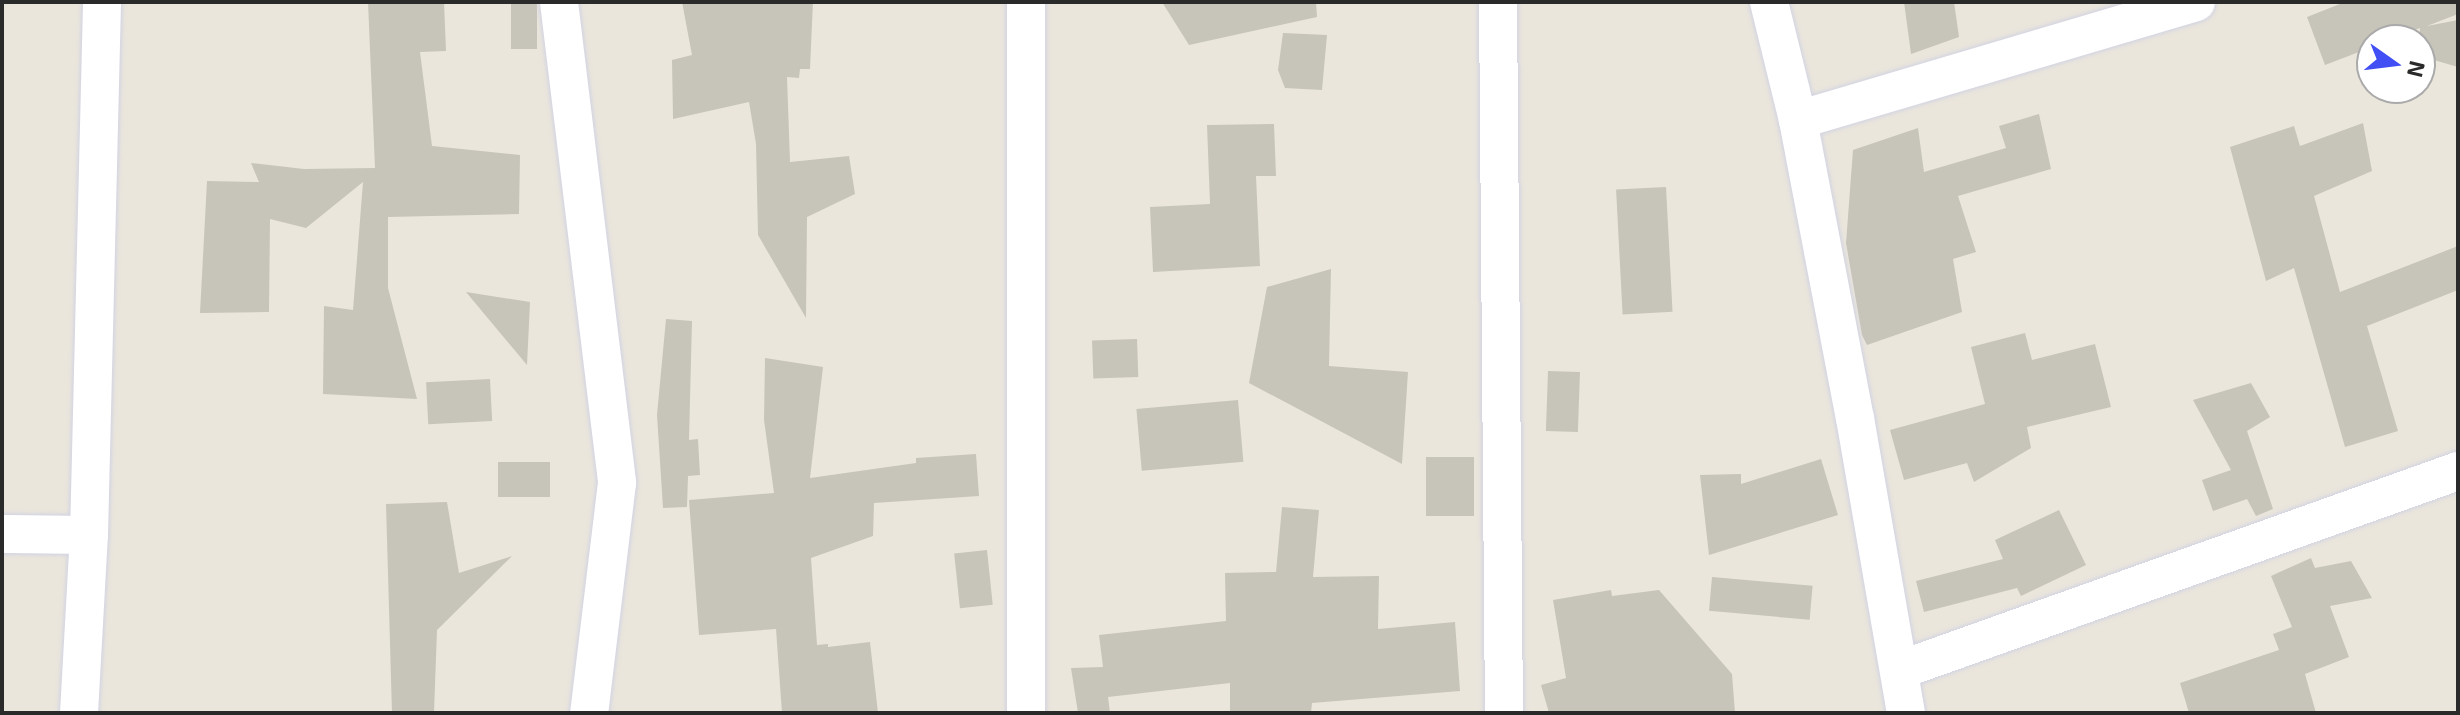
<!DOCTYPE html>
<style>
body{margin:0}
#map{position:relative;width:2460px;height:715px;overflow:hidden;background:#ebe6dc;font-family:"Exo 2",sans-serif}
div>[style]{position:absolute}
.building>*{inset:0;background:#c7c4ba;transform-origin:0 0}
.roads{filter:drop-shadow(0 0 2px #d1d3e2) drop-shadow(0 0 2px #d1d3e2)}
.minor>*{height:38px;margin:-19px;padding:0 19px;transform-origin:19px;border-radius:19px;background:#fff}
span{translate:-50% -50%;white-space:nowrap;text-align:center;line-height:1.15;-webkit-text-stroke:7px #fff;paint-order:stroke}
.frame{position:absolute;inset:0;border:4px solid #2a2a2a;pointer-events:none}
.north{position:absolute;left:2356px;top:24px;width:80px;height:80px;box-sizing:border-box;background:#fff;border:2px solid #aaa;border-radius:50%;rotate:104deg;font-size:22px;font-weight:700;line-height:32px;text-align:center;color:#2a2a2a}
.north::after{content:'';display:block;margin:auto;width:28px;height:36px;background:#414ff4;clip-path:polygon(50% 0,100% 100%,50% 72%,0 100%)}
</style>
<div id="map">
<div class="building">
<i style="clip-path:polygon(368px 2px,444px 2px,446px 51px,420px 52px,432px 146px,520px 155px,519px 214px,388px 217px,388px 288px,417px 399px,323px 394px,324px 306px,353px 310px,363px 182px,306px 228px,270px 219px,269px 312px,200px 313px,207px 181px,259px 182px,251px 163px,304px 169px,375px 168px)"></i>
<i style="left:511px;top:2px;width:26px;height:47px"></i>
<i style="clip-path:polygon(682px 2px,813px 2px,810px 69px,800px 69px,799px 78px,787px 77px,790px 162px,849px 156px,855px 194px,807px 217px,806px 318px,758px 235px,756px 144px,749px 102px,673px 119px,672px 60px,692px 55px)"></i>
<i style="clip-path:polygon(1162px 2px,1316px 2px,1317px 17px,1189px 45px)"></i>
<i style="clip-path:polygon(1904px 2px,1954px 2px,1959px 37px,1911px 54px)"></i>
<i style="clip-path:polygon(2345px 2px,2458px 2px,2458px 14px,2427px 26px,2458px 20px,2458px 67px,2420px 56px,2420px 28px,2389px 40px,2372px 40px,2372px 47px,2325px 65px,2307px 17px)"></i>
<i style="clip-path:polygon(1283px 33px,1327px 35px,1322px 90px,1285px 88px,1278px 70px)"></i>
<i style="clip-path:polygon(2039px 114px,2051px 169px,1958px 196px,1976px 252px,1953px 259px,1962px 312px,1867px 345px,1862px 335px,1846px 243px,1853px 150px,1918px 128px,1924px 172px,2006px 148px,1999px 126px)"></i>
<i style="clip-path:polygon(2363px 123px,2372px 171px,2314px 196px,2340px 292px,2458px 246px,2458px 290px,2367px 326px,2398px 431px,2345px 447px,2294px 268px,2266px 281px,2230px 147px,2294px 126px,2300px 146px)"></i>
<i style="clip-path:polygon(1274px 124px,1276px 176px,1256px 176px,1260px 266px,1153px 272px,1150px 207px,1210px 204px,1207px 125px)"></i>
<i style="left:1666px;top:187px;width:125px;height:50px;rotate:87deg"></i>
<i style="clip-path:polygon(1331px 269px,1329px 366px,1408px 372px,1402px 464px,1249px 383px,1267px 287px)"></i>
<i style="clip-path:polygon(466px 292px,530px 302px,527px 365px)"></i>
<i style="clip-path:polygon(666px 319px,692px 321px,689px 440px,698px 439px,700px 475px,688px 476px,687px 507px,663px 508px,657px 415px)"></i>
<i style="clip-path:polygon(2025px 333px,2032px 360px,2095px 344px,2111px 407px,2027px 427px,2031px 448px,1974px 482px,1967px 463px,1904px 480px,1890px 430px,1985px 404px,1971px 347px)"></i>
<i style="left:1137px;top:339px;width:38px;height:45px;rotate:88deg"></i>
<i style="clip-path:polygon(765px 358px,823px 367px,810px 478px,916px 463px,916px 458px,976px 454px,979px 496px,874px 503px,873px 536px,811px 558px,817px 645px,828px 644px,828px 647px,870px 642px,878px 713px,782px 713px,776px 629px,699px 635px,689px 500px,774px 493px,764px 420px)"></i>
<i style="left:1548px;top:371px;width:32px;height:60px;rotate:2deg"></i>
<i style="left:490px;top:379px;width:42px;height:64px;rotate:87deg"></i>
<i style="clip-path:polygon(2251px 383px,2270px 417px,2247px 431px,2273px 509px,2256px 516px,2247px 499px,2213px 511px,2202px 480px,2231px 470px,2193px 400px)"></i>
<i style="left:1238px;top:400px;width:62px;height:102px;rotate:85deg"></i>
<i style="left:1426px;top:457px;width:48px;height:59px"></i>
<i style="clip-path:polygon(1821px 459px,1838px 515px,1709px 555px,1700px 475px,1741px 474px,1741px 484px)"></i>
<i style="left:550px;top:462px;width:35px;height:52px;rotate:90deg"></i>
<i style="clip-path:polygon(447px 502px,459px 573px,512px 556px,437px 630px,434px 713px,392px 713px,386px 504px)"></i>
<i style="clip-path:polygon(1282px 507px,1319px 510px,1313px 577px,1379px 576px,1378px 629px,1455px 622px,1460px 691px,1312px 703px,1311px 713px,1230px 713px,1230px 683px,1108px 697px,1110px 713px,1078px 713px,1071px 668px,1103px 667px,1099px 635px,1226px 621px,1225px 573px,1276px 572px)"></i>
<i style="clip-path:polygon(2059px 510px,2086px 565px,2021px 596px,2017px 588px,1924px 612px,1916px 581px,2003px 559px,1995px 540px)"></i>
<i style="left:987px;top:550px;width:55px;height:33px;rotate:84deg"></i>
<i style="clip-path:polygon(2311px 558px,2315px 568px,2351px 561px,2372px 598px,2330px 606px,2349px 657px,2305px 674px,2316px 713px,2189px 713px,2180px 683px,2279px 650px,2273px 634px,2292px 627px,2271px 576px)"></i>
<i style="left:1712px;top:577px;width:101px;height:34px;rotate:5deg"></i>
<i style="clip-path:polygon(1611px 590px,1612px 596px,1659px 590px,1732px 674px,1735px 713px,1549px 713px,1541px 685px,1566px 678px,1553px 600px)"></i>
</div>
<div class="roads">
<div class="minor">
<i style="left:559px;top:2px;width:484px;rotate:83.1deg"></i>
<i style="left:617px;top:483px;width:232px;rotate:96.9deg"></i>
<i style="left:1026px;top:2px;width:711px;rotate:90deg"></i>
<i style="left:1498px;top:2px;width:711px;rotate:89.52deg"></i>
<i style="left:1769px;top:2px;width:122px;rotate:76.2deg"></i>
<i style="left:1798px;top:120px;width:303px;rotate:79.2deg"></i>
<i style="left:1855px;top:418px;width:299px;rotate:80.2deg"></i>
<i style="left:1798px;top:120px;width:415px;rotate:-16.5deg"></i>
<i style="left:2px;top:534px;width:87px;rotate:0.7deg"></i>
<i style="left:1900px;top:670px;width:592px;rotate:-19.63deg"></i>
<i style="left:79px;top:713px;width:178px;rotate:-86.8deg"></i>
<i style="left:89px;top:535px;width:533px;rotate:-88.6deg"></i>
</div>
</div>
<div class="frame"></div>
<div class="north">N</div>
</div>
